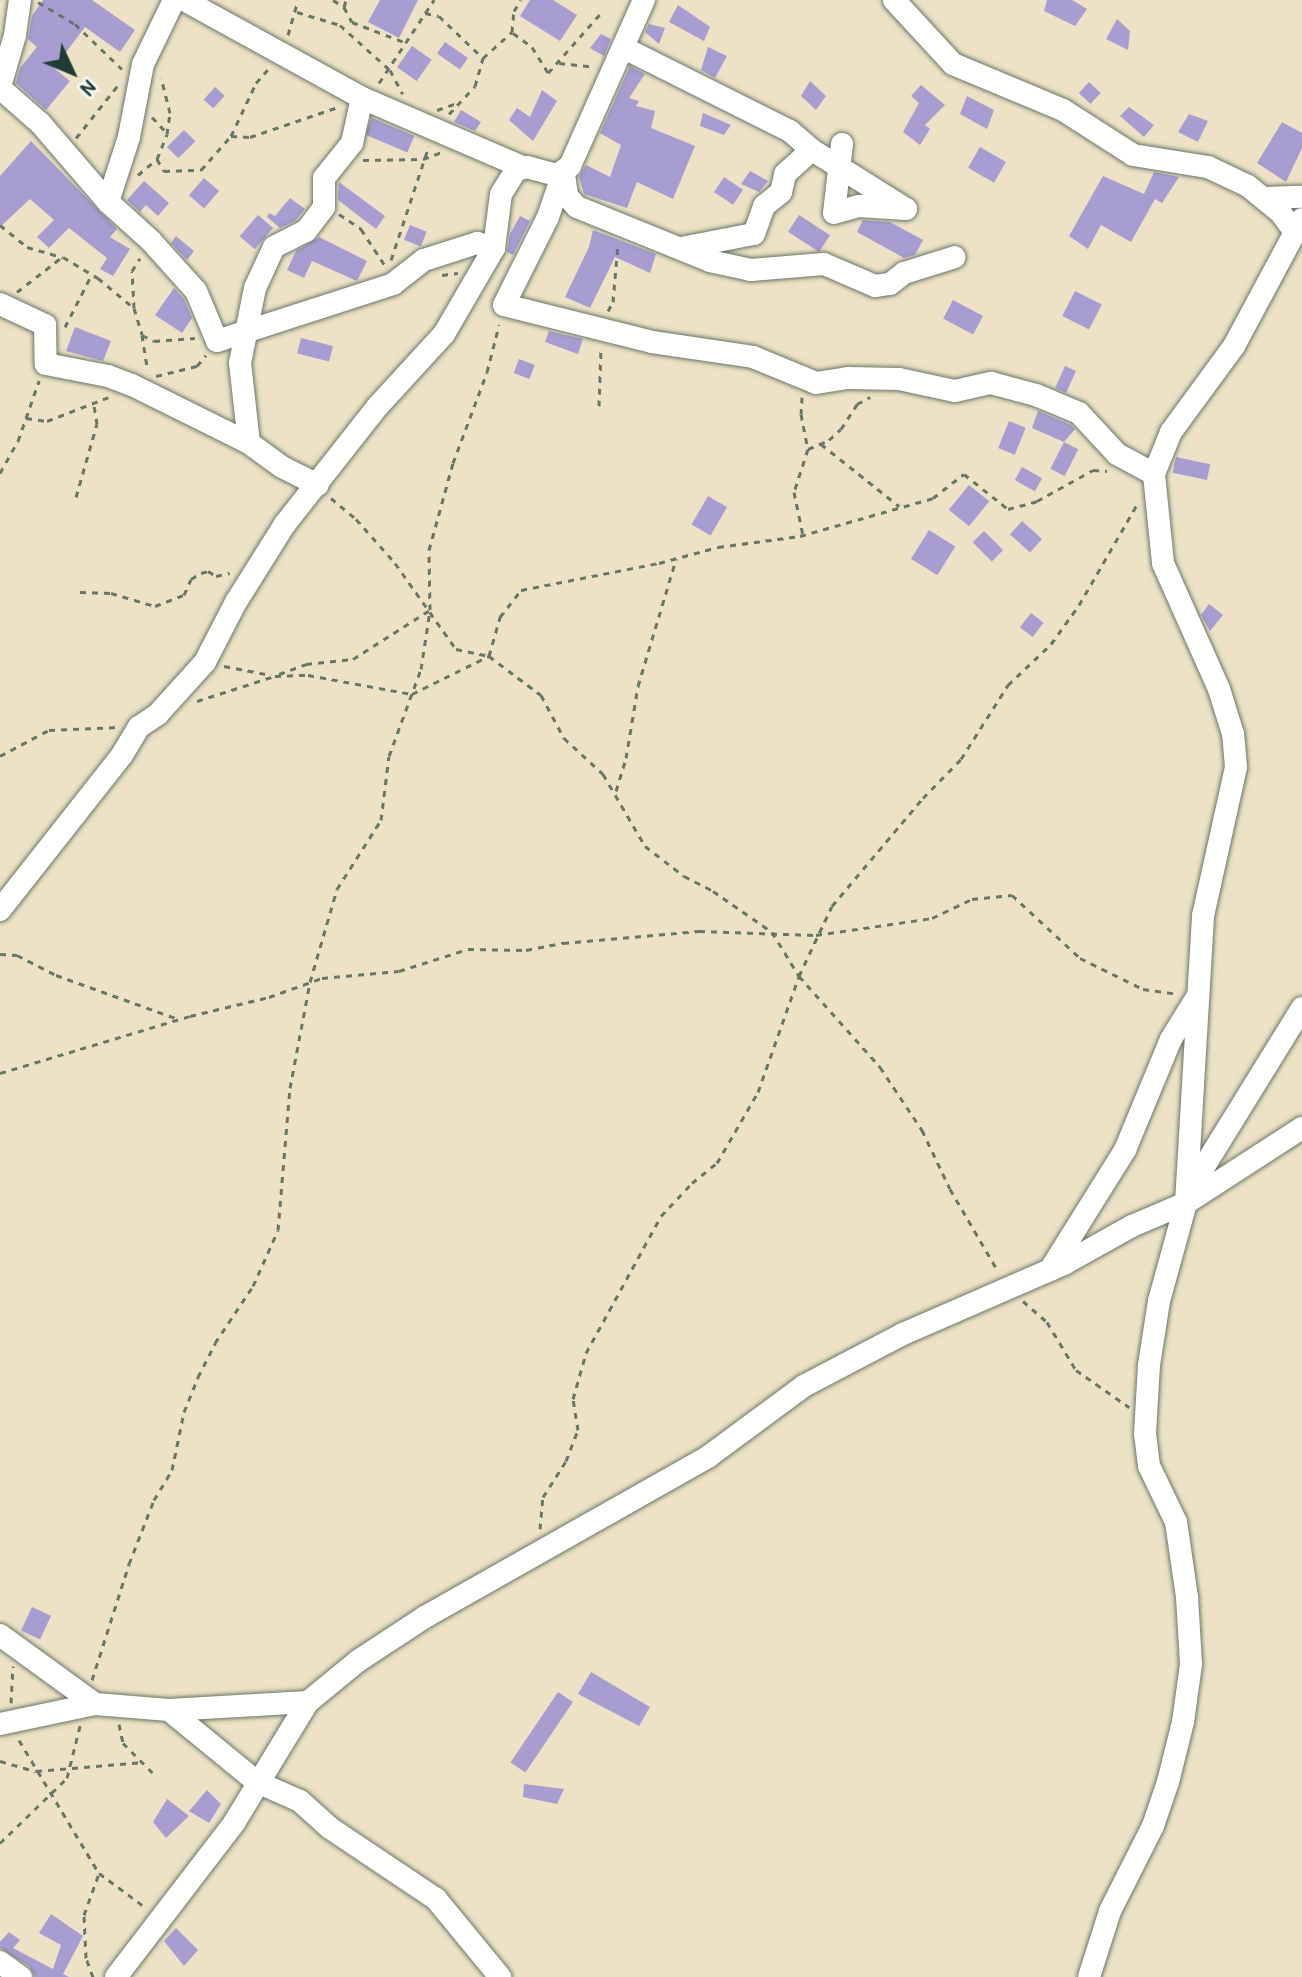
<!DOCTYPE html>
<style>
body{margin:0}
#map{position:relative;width:1302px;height:1977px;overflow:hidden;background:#ede2c5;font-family:"Patrick Hand",sans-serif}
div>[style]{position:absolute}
.building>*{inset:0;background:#a79dd1;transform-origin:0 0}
.path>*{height:3px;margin-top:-1.5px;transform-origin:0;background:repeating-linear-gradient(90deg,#677767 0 6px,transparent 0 12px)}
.roads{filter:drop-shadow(0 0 2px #677767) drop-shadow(0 0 2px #677767)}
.minor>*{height:22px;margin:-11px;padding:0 11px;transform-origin:11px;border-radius:11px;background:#fff}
span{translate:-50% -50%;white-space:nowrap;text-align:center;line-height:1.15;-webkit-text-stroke:6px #f6f6f2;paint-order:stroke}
.north{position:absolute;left:32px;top:32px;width:80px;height:80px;-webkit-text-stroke:6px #f6f6f2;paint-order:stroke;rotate:134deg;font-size:22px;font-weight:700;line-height:32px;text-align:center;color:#1f3d34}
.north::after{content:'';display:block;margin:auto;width:28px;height:36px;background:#1f3d34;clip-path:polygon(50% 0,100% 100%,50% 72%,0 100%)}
</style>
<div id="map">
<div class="building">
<i style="clip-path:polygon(43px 0,92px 0,135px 30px,120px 52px,85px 27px,54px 68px,70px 81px,46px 110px,16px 83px,20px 68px,37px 47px,28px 39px,32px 16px)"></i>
<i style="clip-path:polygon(380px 0,418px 0,399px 38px,368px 22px)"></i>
<i style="clip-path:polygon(530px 0,553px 0,577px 15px,560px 41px,520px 16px)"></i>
<i style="clip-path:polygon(1047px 0,1072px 0,1087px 9px,1075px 26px,1044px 11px)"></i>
<i style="clip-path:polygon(678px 5px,710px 27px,704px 41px,669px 22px)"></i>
<i style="clip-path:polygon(1117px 19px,1130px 31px,1128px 50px,1106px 39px)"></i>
<i style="clip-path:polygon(649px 24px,665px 28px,659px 44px,645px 32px)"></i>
<i style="clip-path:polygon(601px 34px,611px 39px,604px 56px,590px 48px)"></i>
<i style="left:445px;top:42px;width:28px;height:14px;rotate:35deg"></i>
<i style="left:412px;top:46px;width:24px;height:26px;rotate:35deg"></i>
<i style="clip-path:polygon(708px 47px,727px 56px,715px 78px,701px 70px)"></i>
<i style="clip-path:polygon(630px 66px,645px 74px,629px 98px,639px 101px,636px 106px,655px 111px,651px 128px,695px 146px,673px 199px,637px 182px,627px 208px,584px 194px,579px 177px,586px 165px,610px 177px,621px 145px,600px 133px)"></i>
<i style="clip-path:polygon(810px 81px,826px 96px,816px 110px,801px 96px)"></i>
<i style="left:1089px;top:82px;width:16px;height:15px;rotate:43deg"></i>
<i style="clip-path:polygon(921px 85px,945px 105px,925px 125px,930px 129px,920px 145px,903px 132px,919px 103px,911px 96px)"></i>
<i style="left:215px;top:87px;width:13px;height:17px;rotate:42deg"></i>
<i style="clip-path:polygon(542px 90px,557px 101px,533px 141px,509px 120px,517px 108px,530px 117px)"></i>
<i style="clip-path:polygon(967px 96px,994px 110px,987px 129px,960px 114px)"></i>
<i style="clip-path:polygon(1129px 107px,1154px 125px,1144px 137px,1120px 116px)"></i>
<i style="clip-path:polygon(461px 110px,481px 122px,475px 131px,454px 122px)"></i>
<i style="clip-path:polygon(703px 113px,731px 125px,724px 135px,700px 126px)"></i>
<i style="clip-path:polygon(1189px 114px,1208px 121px,1198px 142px,1178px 132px)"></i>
<i style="left:372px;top:118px;width:46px;height:18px;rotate:23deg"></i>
<i style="clip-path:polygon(1282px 122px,1302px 133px,1302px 148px,1286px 182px,1257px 163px)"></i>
<i style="left:184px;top:130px;width:16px;height:24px;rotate:45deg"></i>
<i style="clip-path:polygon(31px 141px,117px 229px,110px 237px,130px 249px,113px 276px,100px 269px,107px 258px,69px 228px,49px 248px,37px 237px,54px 220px,30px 199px,0 227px,0 176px)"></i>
<i style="left:980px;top:147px;width:30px;height:24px;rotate:30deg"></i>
<i style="clip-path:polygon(750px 171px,768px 181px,759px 192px,741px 184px)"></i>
<i style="clip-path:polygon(1154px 172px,1179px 177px,1162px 203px,1155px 199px,1131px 242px,1101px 225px,1088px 249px,1069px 236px,1103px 176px,1144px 194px)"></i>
<i style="left:724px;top:177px;width:23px;height:18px;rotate:34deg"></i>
<i style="left:204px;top:178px;width:20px;height:23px;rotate:41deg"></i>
<i style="clip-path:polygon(144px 181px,169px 203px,158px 216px,146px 205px,140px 212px,127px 200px)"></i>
<i style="clip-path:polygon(339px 182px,385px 216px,376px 229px,338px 200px)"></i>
<i style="clip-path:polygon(290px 198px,305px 209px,295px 221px,280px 228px,267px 217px,269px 213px,275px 216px)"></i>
<i style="left:258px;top:215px;width:20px;height:28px;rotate:41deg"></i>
<i style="left:799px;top:215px;width:37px;height:20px;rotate:33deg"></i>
<i style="clip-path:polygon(520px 216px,530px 221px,513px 255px,507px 252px,510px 234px)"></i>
<i style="clip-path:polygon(863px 220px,890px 222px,923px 240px,915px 255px,904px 258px,857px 232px)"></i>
<i style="left:410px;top:225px;width:18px;height:16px;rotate:22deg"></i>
<i style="clip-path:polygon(593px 230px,656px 254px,650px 273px,615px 257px,590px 308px,565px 297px,589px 247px)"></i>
<i style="clip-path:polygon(176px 236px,194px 251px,187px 260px,171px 243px)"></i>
<i style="clip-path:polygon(319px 237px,367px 261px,357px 281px,312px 261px,304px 278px,287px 270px,296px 251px)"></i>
<i style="clip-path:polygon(174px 288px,184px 299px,192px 318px,182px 333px,155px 315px)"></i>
<i style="left:1075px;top:291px;width:30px;height:28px;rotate:27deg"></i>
<i style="left:953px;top:300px;width:34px;height:21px;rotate:28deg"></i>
<i style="clip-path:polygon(75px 327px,111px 341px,103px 361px,66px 351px)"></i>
<i style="clip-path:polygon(549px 331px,583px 339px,578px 354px,545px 342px)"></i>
<i style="left:301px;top:338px;width:33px;height:16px;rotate:14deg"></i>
<i style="left:519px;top:359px;width:17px;height:15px;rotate:21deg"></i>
<i style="left:1065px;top:366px;width:12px;height:24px;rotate:24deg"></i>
<i style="clip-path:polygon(1038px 411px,1071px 425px,1075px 429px,1064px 442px,1032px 428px)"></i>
<i style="left:1009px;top:421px;width:18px;height:29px;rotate:22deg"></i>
<i style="left:1064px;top:442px;width:16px;height:30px;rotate:27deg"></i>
<i style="left:1176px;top:457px;width:35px;height:16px;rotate:12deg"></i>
<i style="left:1022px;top:467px;width:23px;height:15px;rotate:29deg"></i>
<i style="left:969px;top:485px;width:26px;height:32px;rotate:39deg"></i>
<i style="left:708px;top:496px;width:22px;height:33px;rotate:30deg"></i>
<i style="left:1022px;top:521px;width:27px;height:18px;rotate:42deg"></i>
<i style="left:929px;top:530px;width:31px;height:34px;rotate:32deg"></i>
<i style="left:984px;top:531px;width:27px;height:16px;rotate:45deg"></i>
<i style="clip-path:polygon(1209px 604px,1223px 615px,1210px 631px,1201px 615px)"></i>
<i style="left:1031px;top:613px;width:16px;height:18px;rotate:38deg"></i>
<i style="left:32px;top:1607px;width:21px;height:26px;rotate:25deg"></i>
<i style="clip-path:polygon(591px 1672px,650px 1707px,639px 1726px,578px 1694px)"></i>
<i style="left:558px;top:1692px;width:18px;height:85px;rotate:34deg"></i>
<i style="clip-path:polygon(524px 1784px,564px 1789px,557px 1804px,523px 1797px)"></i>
<i style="clip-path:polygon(207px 1790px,221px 1804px,209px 1823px,189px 1811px)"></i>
<i style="clip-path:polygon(167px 1799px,189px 1816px,166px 1838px,153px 1822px)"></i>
<i style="clip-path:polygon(51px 1914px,83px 1936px,63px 1974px,69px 1977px,35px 1977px,29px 1966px,0 1948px,0 1942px,9px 1932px,20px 1940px,13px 1948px,53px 1969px,61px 1945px,39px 1933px)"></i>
<i style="clip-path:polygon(176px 1928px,198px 1950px,184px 1966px,164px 1941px)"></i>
</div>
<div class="path">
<i style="left:333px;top:0;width:13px;rotate:32deg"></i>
<i style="left:344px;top:7px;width:7px;rotate:-74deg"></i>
<i style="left:38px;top:2px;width:43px;rotate:30.7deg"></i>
<i style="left:75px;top:24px;width:65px;rotate:43.8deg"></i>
<i style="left:344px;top:7px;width:17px;rotate:62deg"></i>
<i style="left:352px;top:22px;width:56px;rotate:21deg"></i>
<i style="left:297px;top:12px;width:45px;rotate:16.8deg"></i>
<i style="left:340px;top:25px;width:67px;rotate:42deg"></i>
<i style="left:390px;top:70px;width:27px;rotate:62deg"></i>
<i style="left:425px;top:13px;width:14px;rotate:12deg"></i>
<i style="left:439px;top:16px;width:61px;rotate:43.7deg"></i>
<i style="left:513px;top:33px;width:24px;rotate:36deg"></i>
<i style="left:532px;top:47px;width:31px;rotate:58deg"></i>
<i style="left:548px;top:73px;width:81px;rotate:-48.5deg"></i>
<i style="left:288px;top:35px;width:36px;rotate:-74deg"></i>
<i style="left:559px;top:63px;width:36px;rotate:6deg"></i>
<i style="left:379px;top:83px;width:100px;rotate:-56.5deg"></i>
<i style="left:437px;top:110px;width:24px;rotate:-19deg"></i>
<i style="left:449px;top:114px;width:38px;rotate:-47deg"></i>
<i style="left:475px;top:86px;width:29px;rotate:-74deg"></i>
<i style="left:483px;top:58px;width:39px;rotate:-42deg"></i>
<i style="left:512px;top:32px;width:21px;rotate:-85deg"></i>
<i style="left:514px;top:11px;width:13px;rotate:-58deg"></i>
<i style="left:152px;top:117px;width:21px;rotate:47deg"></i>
<i style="left:231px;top:136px;width:19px;rotate:3deg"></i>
<i style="left:250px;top:137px;width:93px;rotate:-18.8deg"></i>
<i style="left:76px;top:138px;width:69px;rotate:-51.5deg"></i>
<i style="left:157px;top:159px;width:14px;rotate:60deg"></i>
<i style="left:164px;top:171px;width:37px;rotate:-2deg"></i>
<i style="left:201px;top:170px;width:45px;rotate:-48.6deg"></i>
<i style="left:231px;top:136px;width:59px;rotate:-64.7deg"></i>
<i style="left:256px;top:83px;width:18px;rotate:-49deg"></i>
<i style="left:363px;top:160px;width:60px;rotate:-1deg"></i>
<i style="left:423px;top:159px;width:20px;rotate:-20deg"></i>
<i style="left:138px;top:175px;width:25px;rotate:-40deg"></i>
<i style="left:157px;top:159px;width:27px;rotate:-68deg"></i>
<i style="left:167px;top:134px;width:21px;rotate:-82deg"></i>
<i style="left:170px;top:113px;width:36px;rotate:-104deg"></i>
<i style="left:339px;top:214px;width:27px;rotate:34deg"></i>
<i style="left:361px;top:229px;width:45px;rotate:56.7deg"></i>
<i style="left:0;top:225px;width:35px;rotate:39deg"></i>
<i style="left:27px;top:247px;width:37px;rotate:16deg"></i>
<i style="left:63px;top:257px;width:41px;rotate:31deg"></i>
<i style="left:98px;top:278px;width:47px;rotate:39.8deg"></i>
<i style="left:134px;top:308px;width:28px;rotate:73deg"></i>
<i style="left:142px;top:335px;width:13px;rotate:27deg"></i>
<i style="left:154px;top:341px;width:41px;rotate:-4.2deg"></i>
<i style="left:391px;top:260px;width:120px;rotate:-71.6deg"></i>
<i style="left:442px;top:275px;width:16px;rotate:-7deg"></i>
<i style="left:17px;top:292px;width:57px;rotate:-37.9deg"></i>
<i style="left:134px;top:308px;width:37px;rotate:-93deg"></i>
<i style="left:132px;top:271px;width:15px;rotate:-58deg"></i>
<i style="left:608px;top:311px;width:10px;rotate:-61deg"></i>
<i style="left:613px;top:302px;width:58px;rotate:-85.1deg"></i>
<i style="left:65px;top:327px;width:59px;rotate:-63deg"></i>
<i style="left:142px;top:335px;width:36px;rotate:81deg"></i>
<i style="left:156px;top:376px;width:42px;rotate:-13.7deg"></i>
<i style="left:197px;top:366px;width:14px;rotate:-51deg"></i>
<i style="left:802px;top:397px;width:17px;rotate:93deg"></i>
<i style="left:801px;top:414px;width:36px;rotate:79deg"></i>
<i style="left:808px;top:449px;width:45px;rotate:108deg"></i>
<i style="left:794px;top:492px;width:44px;rotate:78.2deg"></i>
<i style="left:599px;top:406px;width:57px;rotate:-88deg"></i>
<i style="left:26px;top:418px;width:21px;rotate:8deg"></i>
<i style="left:47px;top:421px;width:66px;rotate:-21.2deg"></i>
<i style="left:821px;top:444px;width:100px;rotate:38.5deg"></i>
<i style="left:808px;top:449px;width:23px;rotate:-23deg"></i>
<i style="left:829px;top:440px;width:16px;rotate:-43deg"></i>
<i style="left:841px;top:429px;width:30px;rotate:-57deg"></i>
<i style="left:857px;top:404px;width:15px;rotate:-28deg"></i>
<i style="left:0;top:473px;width:37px;rotate:-61deg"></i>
<i style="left:18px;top:441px;width:64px;rotate:-70.7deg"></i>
<i style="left:76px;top:497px;width:76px;rotate:-74deg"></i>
<i style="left:97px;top:424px;width:19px;rotate:-99deg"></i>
<i style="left:331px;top:498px;width:33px;rotate:40deg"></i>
<i style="left:356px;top:519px;width:59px;rotate:48.4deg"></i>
<i style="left:395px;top:563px;width:105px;rotate:54.7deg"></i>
<i style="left:456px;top:649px;width:34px;rotate:12deg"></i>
<i style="left:489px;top:656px;width:65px;rotate:36.9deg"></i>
<i style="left:541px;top:695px;width:49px;rotate:61.9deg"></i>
<i style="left:564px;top:738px;width:53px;rotate:42.7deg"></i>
<i style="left:603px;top:774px;width:83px;rotate:59.7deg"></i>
<i style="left:645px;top:846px;width:49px;rotate:37.6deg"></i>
<i style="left:684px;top:876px;width:33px;rotate:27deg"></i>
<i style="left:713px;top:891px;width:72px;rotate:34.8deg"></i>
<i style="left:772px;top:932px;width:52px;rotate:58.5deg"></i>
<i style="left:799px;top:976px;width:122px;rotate:48.3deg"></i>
<i style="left:880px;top:1067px;width:76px;rotate:56.3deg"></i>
<i style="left:922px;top:1130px;width:65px;rotate:64.6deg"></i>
<i style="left:950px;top:1189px;width:95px;rotate:59.7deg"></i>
<i style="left:80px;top:592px;width:31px;rotate:2deg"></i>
<i style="left:111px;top:593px;width:46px;rotate:16.5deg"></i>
<i style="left:155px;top:606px;width:31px;rotate:-21deg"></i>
<i style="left:184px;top:595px;width:17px;rotate:-66deg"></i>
<i style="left:191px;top:579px;width:12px;rotate:-31deg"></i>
<i style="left:201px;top:573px;width:7px;rotate:-16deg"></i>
<i style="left:208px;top:571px;width:9px;rotate:32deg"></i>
<i style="left:216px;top:576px;width:14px;rotate:-12deg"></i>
<i style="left:224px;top:666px;width:48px;rotate:10.8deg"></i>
<i style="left:279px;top:674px;width:29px;rotate:-20deg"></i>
<i style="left:306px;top:664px;width:47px;rotate:-6.1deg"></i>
<i style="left:353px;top:659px;width:91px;rotate:-32.5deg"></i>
<i style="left:197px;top:701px;width:82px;rotate:-17.8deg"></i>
<i style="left:275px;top:676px;width:33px;rotate:-2deg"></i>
<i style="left:308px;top:675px;width:106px;rotate:10.4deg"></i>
<i style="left:412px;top:694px;width:86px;rotate:-26.3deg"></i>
<i style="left:489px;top:656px;width:41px;rotate:-74.2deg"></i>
<i style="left:500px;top:617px;width:34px;rotate:-52deg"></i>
<i style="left:521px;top:590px;width:141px;rotate:-11.1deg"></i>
<i style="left:659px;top:563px;width:61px;rotate:-15.2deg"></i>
<i style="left:718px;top:547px;width:83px;rotate:-7.6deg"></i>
<i style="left:800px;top:536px;width:138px;rotate:-15.9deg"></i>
<i style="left:933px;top:498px;width:39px;rotate:-38deg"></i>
<i style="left:964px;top:474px;width:56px;rotate:38.5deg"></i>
<i style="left:1008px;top:509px;width:30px;rotate:-15deg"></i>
<i style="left:1037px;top:501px;width:64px;rotate:-29deg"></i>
<i style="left:1093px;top:470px;width:14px;rotate:4deg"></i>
<i style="left:0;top:756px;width:55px;rotate:-28deg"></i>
<i style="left:49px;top:730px;width:70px;rotate:-2.5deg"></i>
<i style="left:616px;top:791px;width:34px;rotate:-73deg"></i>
<i style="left:626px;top:758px;width:73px;rotate:-80.5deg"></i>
<i style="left:638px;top:686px;width:133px;rotate:-73.3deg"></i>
<i style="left:0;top:954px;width:17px;rotate:3deg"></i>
<i style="left:17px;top:955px;width:44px;rotate:27.1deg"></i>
<i style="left:56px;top:975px;width:130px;rotate:19.8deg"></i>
<i style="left:0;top:1073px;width:198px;rotate:-16.7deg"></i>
<i style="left:190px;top:1016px;width:81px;rotate:-13.5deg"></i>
<i style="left:269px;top:997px;width:56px;rotate:-19.7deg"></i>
<i style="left:322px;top:978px;width:77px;rotate:-5.2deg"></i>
<i style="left:399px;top:971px;width:72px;rotate:-17.7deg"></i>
<i style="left:468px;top:949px;width:58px;rotate:1deg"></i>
<i style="left:526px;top:950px;width:38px;rotate:-11deg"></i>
<i style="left:563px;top:943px;width:137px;rotate:-5deg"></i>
<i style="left:699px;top:931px;width:117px;rotate:2deg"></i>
<i style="left:816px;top:935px;width:117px;rotate:-8.3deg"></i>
<i style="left:932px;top:918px;width:44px;rotate:-25.4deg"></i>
<i style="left:972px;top:899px;width:40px;rotate:-5.7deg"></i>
<i style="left:1012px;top:895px;width:93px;rotate:42.8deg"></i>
<i style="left:1080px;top:958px;width:70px;rotate:26.2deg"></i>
<i style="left:1143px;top:989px;width:35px;rotate:8deg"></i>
<i style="left:1023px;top:1301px;width:32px;rotate:41deg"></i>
<i style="left:1047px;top:1322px;width:56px;rotate:58.9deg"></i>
<i style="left:1076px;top:1370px;width:65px;rotate:34.9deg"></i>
<i style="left:540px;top:1529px;width:32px;rotate:-85deg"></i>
<i style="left:543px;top:1497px;width:43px;rotate:-57.4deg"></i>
<i style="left:566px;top:1461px;width:33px;rotate:-69deg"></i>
<i style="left:578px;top:1430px;width:31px;rotate:-99deg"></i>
<i style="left:573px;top:1399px;width:48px;rotate:-74.2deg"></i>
<i style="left:586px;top:1353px;width:156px;rotate:-61.3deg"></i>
<i style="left:661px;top:1216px;width:45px;rotate:-46.8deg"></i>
<i style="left:692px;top:1183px;width:32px;rotate:-39deg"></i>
<i style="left:717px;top:1163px;width:82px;rotate:-60deg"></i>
<i style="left:758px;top:1092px;width:123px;rotate:-70.5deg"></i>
<i style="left:799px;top:976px;width:77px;rotate:-64.8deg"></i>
<i style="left:832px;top:906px;width:141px;rotate:-49.9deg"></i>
<i style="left:923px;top:798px;width:54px;rotate:-45.7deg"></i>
<i style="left:961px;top:759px;width:88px;rotate:-57.6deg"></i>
<i style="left:1008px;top:685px;width:59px;rotate:-43.6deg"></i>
<i style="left:1051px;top:644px;width:48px;rotate:-54.3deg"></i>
<i style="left:1079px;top:605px;width:118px;rotate:-60deg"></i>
<i style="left:92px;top:1680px;width:122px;rotate:-72.3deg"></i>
<i style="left:129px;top:1564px;width:69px;rotate:-68.7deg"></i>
<i style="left:154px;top:1500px;width:35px;rotate:-59deg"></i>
<i style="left:172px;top:1470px;width:59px;rotate:-78.3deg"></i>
<i style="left:184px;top:1412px;width:38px;rotate:-68deg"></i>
<i style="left:198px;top:1377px;width:38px;rotate:-63deg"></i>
<i style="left:215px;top:1343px;width:69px;rotate:-56.3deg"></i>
<i style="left:253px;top:1286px;width:61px;rotate:-65.9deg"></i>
<i style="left:278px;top:1230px;width:143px;rotate:-85.2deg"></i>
<i style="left:290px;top:1088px;width:108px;rotate:-79.3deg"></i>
<i style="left:310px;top:982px;width:97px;rotate:-73.8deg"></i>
<i style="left:337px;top:889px;width:82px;rotate:-57.5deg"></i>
<i style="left:381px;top:820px;width:64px;rotate:-82.9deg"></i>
<i style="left:389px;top:756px;width:93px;rotate:-69.8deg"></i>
<i style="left:421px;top:669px;width:60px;rotate:-81.3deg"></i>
<i style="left:430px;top:610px;width:60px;rotate:-91deg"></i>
<i style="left:429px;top:550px;width:90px;rotate:-74.6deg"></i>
<i style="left:453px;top:463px;width:97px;rotate:-69.5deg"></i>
<i style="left:487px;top:372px;width:49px;rotate:-75.7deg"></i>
<i style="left:11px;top:1703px;width:37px;rotate:-87deg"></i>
<i style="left:119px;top:1724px;width:19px;rotate:78deg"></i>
<i style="left:123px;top:1743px;width:42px;rotate:45deg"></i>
<i style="left:19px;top:1740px;width:155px;rotate:59deg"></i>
<i style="left:99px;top:1873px;width:57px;rotate:36.5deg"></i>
<i style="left:0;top:1761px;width:37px;rotate:16deg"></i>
<i style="left:36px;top:1771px;width:108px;rotate:-4.8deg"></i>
<i style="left:0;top:1843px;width:93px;rotate:-44.1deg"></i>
<i style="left:67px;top:1778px;width:54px;rotate:-76deg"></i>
<i style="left:93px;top:1977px;width:20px;rotate:-110deg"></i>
<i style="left:86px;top:1958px;width:43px;rotate:-92.7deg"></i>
<i style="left:84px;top:1915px;width:45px;rotate:-70.3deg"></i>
</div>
<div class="roads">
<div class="minor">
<i style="left:174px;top:0;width:71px;rotate:115.8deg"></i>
<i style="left:143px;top:64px;width:74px;rotate:100.9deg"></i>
<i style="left:129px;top:137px;width:68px;rotate:107.9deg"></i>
<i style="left:108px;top:202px;width:58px;rotate:42.2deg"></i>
<i style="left:151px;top:241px;width:67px;rotate:48deg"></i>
<i style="left:196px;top:291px;width:54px;rotate:67.2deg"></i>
<i style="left:217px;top:341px;width:185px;rotate:-17.9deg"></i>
<i style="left:393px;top:284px;width:39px;rotate:-38deg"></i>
<i style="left:424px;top:260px;width:56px;rotate:-17.8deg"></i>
<i style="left:477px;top:243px;width:18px;rotate:16deg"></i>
<i style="left:184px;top:0;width:203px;rotate:28.8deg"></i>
<i style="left:362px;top:98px;width:172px;rotate:23.3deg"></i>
<i style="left:894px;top:0;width:87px;rotate:47.3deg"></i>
<i style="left:953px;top:64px;width:119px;rotate:22.7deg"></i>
<i style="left:1063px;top:110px;width:83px;rotate:32.7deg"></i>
<i style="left:1133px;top:155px;width:76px;rotate:9.1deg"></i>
<i style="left:1208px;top:167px;width:44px;rotate:25.4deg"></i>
<i style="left:1248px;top:186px;width:41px;rotate:39.1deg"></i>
<i style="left:1280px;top:212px;width:26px;rotate:53deg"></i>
<i style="left:624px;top:48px;width:186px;rotate:26.6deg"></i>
<i style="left:790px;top:131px;width:29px;rotate:41deg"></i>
<i style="left:0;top:87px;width:54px;rotate:-73.9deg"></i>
<i style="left:15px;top:35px;width:35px;rotate:-82deg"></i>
<i style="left:0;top:88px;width:53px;rotate:41.2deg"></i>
<i style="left:40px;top:123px;width:104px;rotate:49.3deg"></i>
<i style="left:842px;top:144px;width:69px;rotate:96.6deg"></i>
<i style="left:834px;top:213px;width:26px;rotate:-16deg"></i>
<i style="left:859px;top:206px;width:47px;rotate:3.7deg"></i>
<i style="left:563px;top:173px;width:46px;rotate:108.8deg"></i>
<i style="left:548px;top:217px;width:98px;rotate:116.6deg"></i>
<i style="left:504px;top:305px;width:153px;rotate:14deg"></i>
<i style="left:652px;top:342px;width:102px;rotate:8.4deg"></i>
<i style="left:753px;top:357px;width:68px;rotate:22.4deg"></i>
<i style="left:816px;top:383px;width:32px;rotate:-9deg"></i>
<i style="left:848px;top:378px;width:51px;rotate:1.1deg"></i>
<i style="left:899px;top:379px;width:57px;rotate:12.1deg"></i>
<i style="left:955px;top:391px;width:37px;rotate:-13deg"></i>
<i style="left:991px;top:383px;width:47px;rotate:14.9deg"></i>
<i style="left:1036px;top:395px;width:47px;rotate:22.7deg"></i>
<i style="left:1079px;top:413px;width:56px;rotate:47.2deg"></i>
<i style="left:1117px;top:454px;width:42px;rotate:28.4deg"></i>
<i style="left:564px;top:174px;width:22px;rotate:82deg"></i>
<i style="left:567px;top:196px;width:15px;rotate:48deg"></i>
<i style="left:577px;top:207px;width:144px;rotate:22.1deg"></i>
<i style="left:710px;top:261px;width:42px;rotate:12.4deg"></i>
<i style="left:751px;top:270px;width:73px;rotate:-4.7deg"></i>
<i style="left:824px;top:264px;width:56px;rotate:23.3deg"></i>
<i style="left:875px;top:286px;width:15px;rotate:-8deg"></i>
<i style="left:890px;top:284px;width:18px;rotate:-38deg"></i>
<i style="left:904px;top:273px;width:53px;rotate:-17.4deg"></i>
<i style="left:1264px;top:198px;width:38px;rotate:-2deg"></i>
<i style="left:681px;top:248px;width:74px;rotate:-10.9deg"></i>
<i style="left:754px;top:234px;width:30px;rotate:-70deg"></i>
<i style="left:764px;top:206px;width:22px;rotate:-39deg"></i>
<i style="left:781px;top:192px;width:18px;rotate:-77deg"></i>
<i style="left:785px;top:174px;width:36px;rotate:-42deg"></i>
<i style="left:812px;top:150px;width:111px;rotate:32.1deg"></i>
<i style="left:0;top:304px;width:50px;rotate:25deg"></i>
<i style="left:45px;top:325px;width:39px;rotate:89deg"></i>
<i style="left:46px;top:364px;width:63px;rotate:11deg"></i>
<i style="left:108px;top:376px;width:26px;rotate:21deg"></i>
<i style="left:132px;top:385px;width:131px;rotate:26.4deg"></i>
<i style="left:249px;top:443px;width:41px;rotate:36deg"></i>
<i style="left:282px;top:467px;width:40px;rotate:26.6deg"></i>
<i style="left:249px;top:443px;width:81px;rotate:-96.4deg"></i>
<i style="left:240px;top:363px;width:76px;rotate:-78.7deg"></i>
<i style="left:255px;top:288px;width:45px;rotate:-65.1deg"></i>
<i style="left:274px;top:247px;width:36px;rotate:-27deg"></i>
<i style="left:306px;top:231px;width:30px;rotate:-53deg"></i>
<i style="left:324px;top:207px;width:29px;rotate:-90deg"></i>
<i style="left:324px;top:178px;width:45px;rotate:-51.3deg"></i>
<i style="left:352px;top:143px;width:46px;rotate:-77.5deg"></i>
<i style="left:0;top:910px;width:197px;rotate:-51.8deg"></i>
<i style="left:122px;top:755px;width:33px;rotate:-59deg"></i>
<i style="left:139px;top:727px;width:23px;rotate:-34deg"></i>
<i style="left:158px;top:714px;width:70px;rotate:-47.9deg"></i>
<i style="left:205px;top:662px;width:68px;rotate:-62.7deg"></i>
<i style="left:236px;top:602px;width:92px;rotate:-57.9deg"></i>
<i style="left:285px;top:524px;width:150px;rotate:-51.8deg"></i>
<i style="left:378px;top:406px;width:98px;rotate:-47.5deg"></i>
<i style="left:444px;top:334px;width:99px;rotate:-59.8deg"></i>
<i style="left:494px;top:248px;width:54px;rotate:-82.6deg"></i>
<i style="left:501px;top:194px;width:28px;rotate:-58deg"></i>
<i style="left:516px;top:170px;width:11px;rotate:-15deg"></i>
<i style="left:527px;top:167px;width:31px;rotate:15deg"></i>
<i style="left:557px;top:175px;width:16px;rotate:-35deg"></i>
<i style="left:570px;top:166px;width:182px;rotate:-66deg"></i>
<i style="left:1189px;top:1191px;width:215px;rotate:-58.3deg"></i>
<i style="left:1050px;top:1270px;width:142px;rotate:-58deg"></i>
<i style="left:1125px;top:1150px;width:120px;rotate:-67.5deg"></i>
<i style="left:1171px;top:1039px;width:49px;rotate:-58.2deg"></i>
<i style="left:0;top:1635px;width:117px;rotate:36deg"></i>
<i style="left:169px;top:1710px;width:114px;rotate:39.3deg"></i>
<i style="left:257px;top:1782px;width:47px;rotate:23.8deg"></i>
<i style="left:300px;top:1801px;width:40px;rotate:42deg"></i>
<i style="left:330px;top:1828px;width:128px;rotate:33.8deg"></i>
<i style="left:436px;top:1899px;width:101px;rotate:50.6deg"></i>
<i style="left:0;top:1724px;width:97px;rotate:-11.9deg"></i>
<i style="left:95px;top:1704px;width:74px;rotate:4.6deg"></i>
<i style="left:169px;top:1710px;width:139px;rotate:-3.3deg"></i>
<i style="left:0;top:1962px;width:26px;rotate:36deg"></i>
<i style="left:116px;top:1977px;width:194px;rotate:-52.5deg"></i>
<i style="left:234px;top:1823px;width:142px;rotate:-58.6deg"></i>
<i style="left:308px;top:1702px;width:65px;rotate:-39.4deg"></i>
<i style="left:358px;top:1661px;width:80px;rotate:-33.3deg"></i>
<i style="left:425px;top:1617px;width:326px;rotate:-29.5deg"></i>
<i style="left:709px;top:1456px;width:118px;rotate:-36.4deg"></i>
<i style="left:804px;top:1386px;width:112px;rotate:-27.7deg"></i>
<i style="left:903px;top:1334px;width:176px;rotate:-23.5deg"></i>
<i style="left:1064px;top:1264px;width:78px;rotate:-29.2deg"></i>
<i style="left:1132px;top:1226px;width:59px;rotate:-23.1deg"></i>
<i style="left:1186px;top:1203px;width:138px;rotate:-32.9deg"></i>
<i style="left:1089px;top:1977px;width:69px;rotate:-72.3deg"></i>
<i style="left:1110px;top:1911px;width:95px;rotate:-63.2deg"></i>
<i style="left:1153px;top:1826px;width:46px;rotate:-71.2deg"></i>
<i style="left:1168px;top:1782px;width:62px;rotate:-76deg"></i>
<i style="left:1183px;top:1722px;width:59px;rotate:-82.1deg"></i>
<i style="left:1191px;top:1664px;width:67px;rotate:-93.4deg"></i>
<i style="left:1187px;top:1597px;width:76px;rotate:-98.3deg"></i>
<i style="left:1176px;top:1522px;width:62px;rotate:-115.7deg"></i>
<i style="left:1149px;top:1466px;width:32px;rotate:-97deg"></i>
<i style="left:1145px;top:1434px;width:69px;rotate:-86.7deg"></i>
<i style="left:1149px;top:1365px;width:65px;rotate:-81.1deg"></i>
<i style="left:1159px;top:1301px;width:102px;rotate:-74.6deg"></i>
<i style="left:1186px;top:1203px;width:288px;rotate:-86.6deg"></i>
<i style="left:1203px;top:916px;width:153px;rotate:-77.5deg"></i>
<i style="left:1236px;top:767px;width:33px;rotate:-95deg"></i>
<i style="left:1233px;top:734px;width:47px;rotate:-107.3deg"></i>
<i style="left:1219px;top:689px;width:138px;rotate:-114deg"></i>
<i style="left:1163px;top:563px;width:89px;rotate:-95.8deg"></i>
<i style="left:1154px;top:474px;width:45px;rotate:-68deg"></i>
<i style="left:1171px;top:432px;width:107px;rotate:-53.8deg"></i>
<i style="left:1234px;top:346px;width:144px;rotate:-61.8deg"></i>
</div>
</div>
<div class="north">N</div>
</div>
